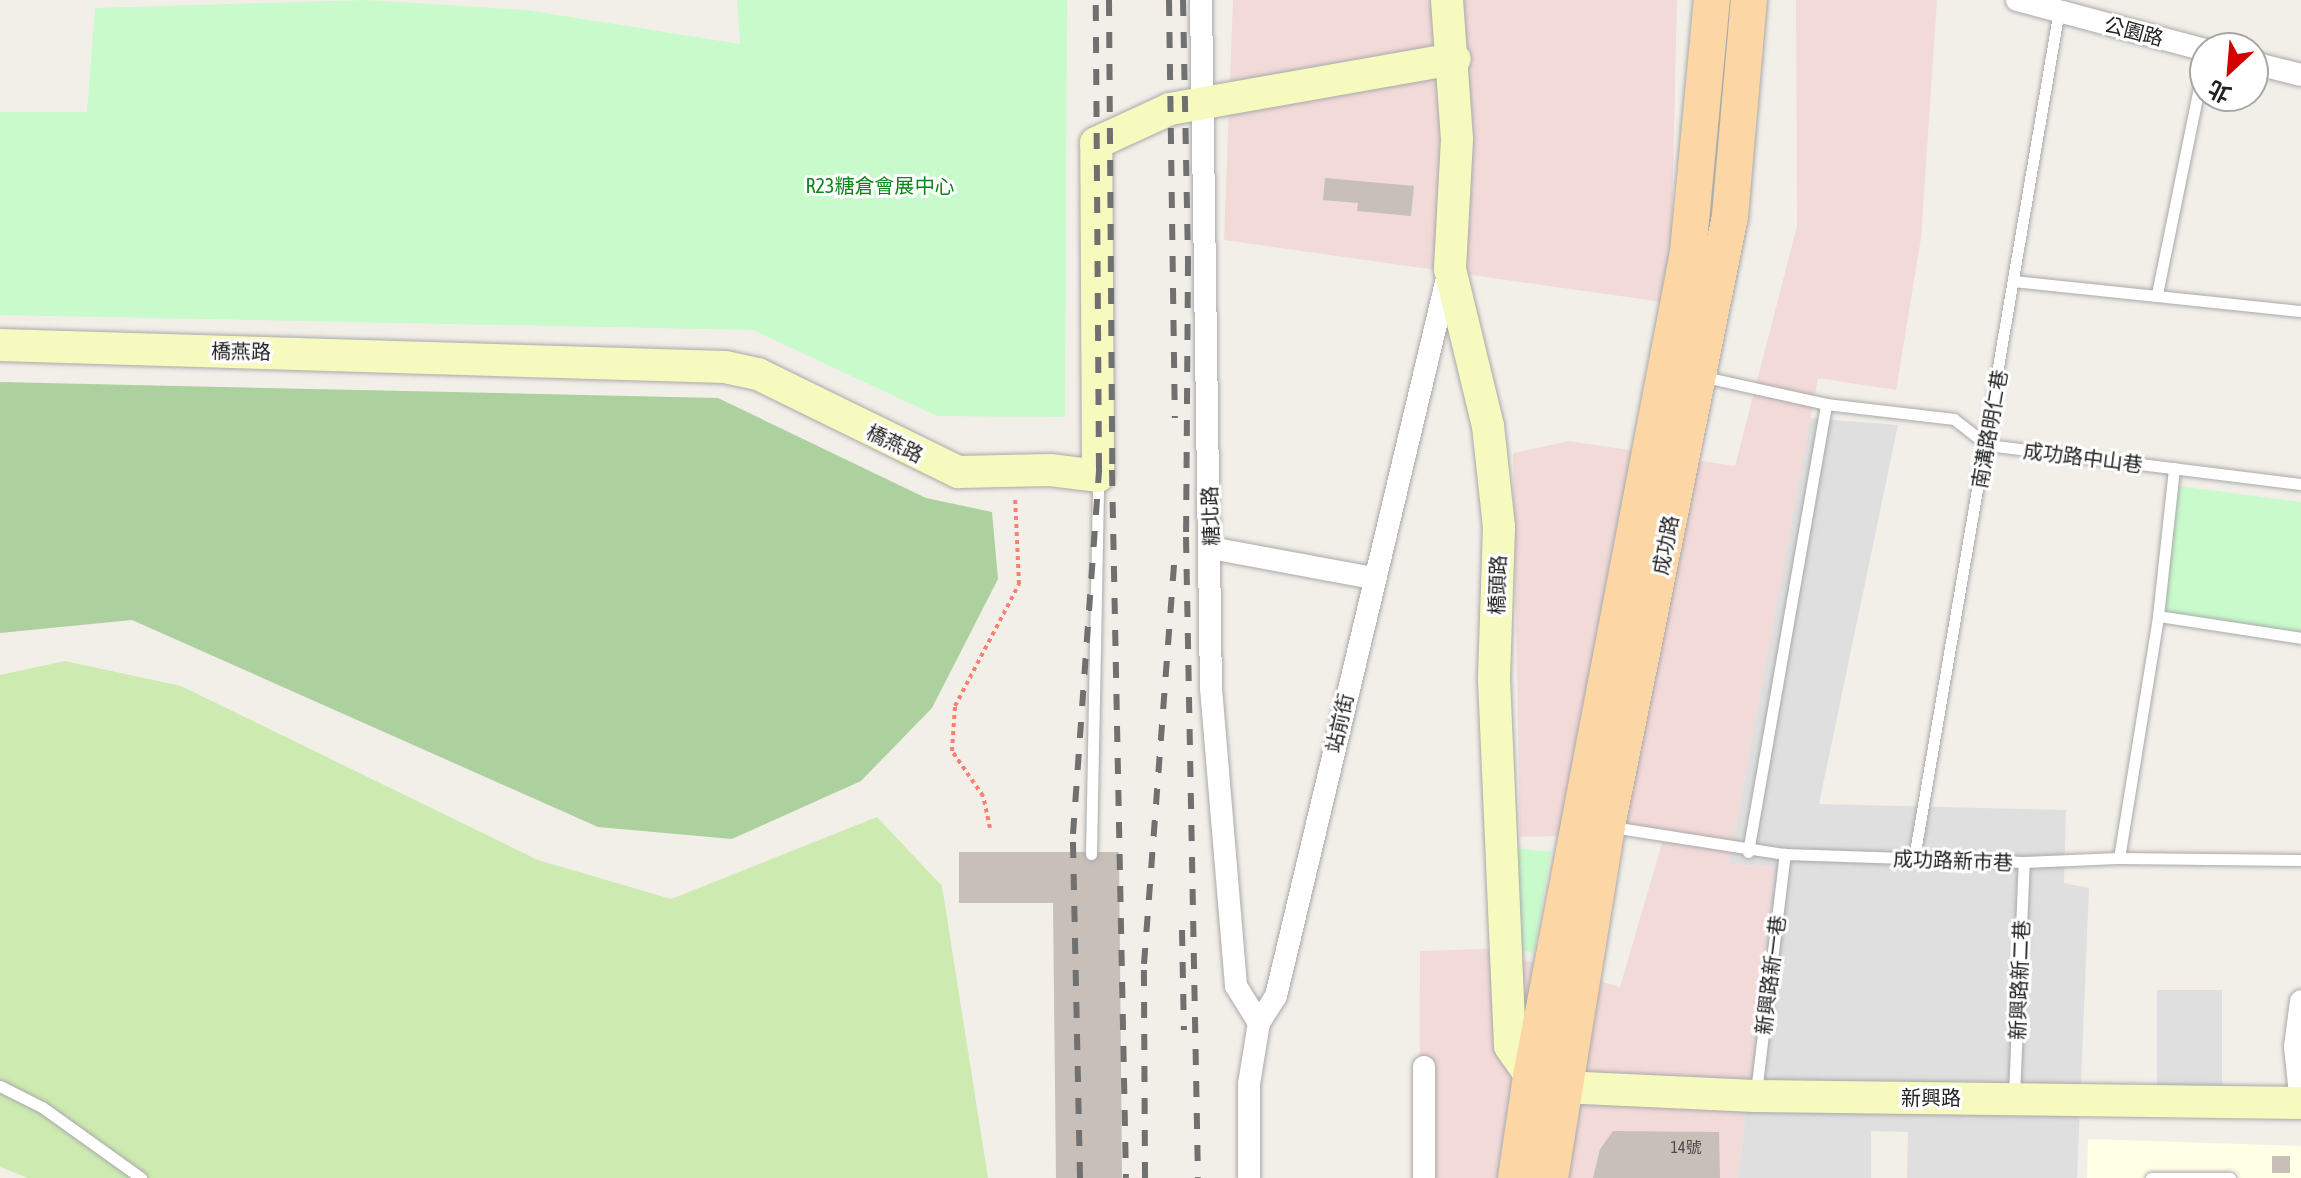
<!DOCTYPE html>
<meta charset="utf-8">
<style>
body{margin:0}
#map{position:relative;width:2301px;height:1178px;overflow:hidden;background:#f2efe9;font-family:"Asap Condensed","Noto Sans TC",sans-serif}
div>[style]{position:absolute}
.residential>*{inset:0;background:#e0dfdf;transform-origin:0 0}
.commercial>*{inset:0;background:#f2dad9}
.education>*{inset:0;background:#ffffe5}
.grass>*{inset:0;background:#cdebb0}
.forest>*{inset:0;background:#add19e}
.park>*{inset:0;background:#c8facc}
.building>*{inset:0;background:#c7bfb8;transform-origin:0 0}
.path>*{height:4px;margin-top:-2px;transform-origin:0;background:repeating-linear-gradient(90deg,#fa8072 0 4px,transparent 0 8px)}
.roads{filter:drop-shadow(0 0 2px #a9a9a9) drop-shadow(0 0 2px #a9a9a9)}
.lane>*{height:11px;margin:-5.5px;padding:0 5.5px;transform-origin:5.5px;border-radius:5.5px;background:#fff}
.street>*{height:22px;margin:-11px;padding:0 11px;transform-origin:11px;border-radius:11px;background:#fff}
.secondary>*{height:32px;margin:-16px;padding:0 16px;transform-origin:16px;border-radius:16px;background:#f7fabf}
.primary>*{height:36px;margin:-18px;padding:0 18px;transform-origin:18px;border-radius:18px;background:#fcd6a4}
.rail>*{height:6px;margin-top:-3px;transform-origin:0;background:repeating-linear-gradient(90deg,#707070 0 16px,transparent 0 32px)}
span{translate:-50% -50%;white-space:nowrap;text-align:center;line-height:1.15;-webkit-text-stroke:6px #fff;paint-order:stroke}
.number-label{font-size:16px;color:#4b4948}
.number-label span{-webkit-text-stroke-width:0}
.street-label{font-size:20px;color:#222}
.park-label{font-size:20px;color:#0c8416}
.north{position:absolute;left:2189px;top:32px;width:80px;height:80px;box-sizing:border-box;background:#fff;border:2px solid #a7a7a7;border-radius:50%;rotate:206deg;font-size:22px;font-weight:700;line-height:32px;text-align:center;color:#222}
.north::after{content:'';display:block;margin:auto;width:28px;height:36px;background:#d40000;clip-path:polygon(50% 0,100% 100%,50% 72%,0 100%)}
</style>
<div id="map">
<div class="residential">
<i style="clip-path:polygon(1810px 418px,1898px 425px,1819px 804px,2066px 810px,2064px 883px,2089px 888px,2077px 1178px,1907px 1178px,1908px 1132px,1871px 1131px,1871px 1178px,1738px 1178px,1774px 867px,1729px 864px)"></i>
<i style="left:2157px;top:990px;width:65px;height:98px"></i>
</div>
<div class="commercial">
<i style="clip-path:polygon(1233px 0,1677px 0,1670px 303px,1224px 240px)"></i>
<i style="clip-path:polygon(1796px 0,1937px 0,1921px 238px,1896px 390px,1818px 378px,1729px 864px,1774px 867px,1738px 1178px,1419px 1178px,1420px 951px,1485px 949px,1620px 987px,1665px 833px,1520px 837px,1513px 453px,1569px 441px,1735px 466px,1797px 226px)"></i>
</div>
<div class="education">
<i style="clip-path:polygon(2088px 1139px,2301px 1146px,2301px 1178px,2087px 1178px)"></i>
</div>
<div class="grass">
<i style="clip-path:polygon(65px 661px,181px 686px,538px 860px,671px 899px,877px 817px,942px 886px,988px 1178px,28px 1178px,0 1167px,0 675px)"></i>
</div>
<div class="forest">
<i style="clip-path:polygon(0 382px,718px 398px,926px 498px,992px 512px,998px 579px,932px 708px,861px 781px,732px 839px,598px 827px,132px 620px,0 633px)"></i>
</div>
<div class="park">
<i style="clip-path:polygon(367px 0,526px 10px,740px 44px,737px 0,1067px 0,1065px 417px,937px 416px,753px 330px,0 315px,0 112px,87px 112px,95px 8px)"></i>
<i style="clip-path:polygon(2178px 486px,2301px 502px,2301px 640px,2164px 623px)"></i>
<i style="clip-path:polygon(1515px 848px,1551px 852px,1534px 953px,1514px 948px)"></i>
</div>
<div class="building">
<i style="clip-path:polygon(1325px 178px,1414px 186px,1411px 216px,1357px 211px,1358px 203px,1323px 200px)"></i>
<i style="clip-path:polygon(959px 852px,1119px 852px,1122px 1178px,1056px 1178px,1053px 903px,959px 903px)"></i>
<i style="clip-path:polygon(1613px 1131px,1719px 1132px,1720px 1178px,1593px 1178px,1600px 1149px)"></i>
<i style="left:2272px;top:1156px;width:18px;height:17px"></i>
</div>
<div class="path">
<i style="left:990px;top:828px;width:33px;rotate:-102deg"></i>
<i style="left:983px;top:796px;width:55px;rotate:-124.6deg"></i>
<i style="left:952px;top:751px;width:45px;rotate:-86.2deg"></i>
<i style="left:955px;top:706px;width:138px;rotate:-62.3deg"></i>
<i style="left:1019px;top:584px;width:88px;rotate:-92.6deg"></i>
</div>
<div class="roads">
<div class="lane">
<i style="left:2014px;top:281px;width:289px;rotate:6deg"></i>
<i style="left:2157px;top:294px;width:240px;rotate:-78.5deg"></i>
<i style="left:1700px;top:376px;width:129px;rotate:12.5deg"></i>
<i style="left:1826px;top:404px;width:129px;rotate:6.7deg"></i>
<i style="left:1954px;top:419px;width:42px;rotate:38.2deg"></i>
<i style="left:1987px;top:445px;width:316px;rotate:7.1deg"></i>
<i style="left:2158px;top:616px;width:145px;rotate:8.7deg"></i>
<i style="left:1612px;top:827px;width:175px;rotate:8.9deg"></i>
<i style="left:1785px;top:854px;width:239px;rotate:1.9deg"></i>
<i style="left:2024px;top:862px;width:95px;rotate:-2.4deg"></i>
<i style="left:2119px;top:858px;width:182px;rotate:0.6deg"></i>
<i style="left:1748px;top:852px;width:455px;rotate:-80.1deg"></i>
<i style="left:1091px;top:854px;width:377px;rotate:-88.9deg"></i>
<i style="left:1914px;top:858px;width:860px;rotate:-80.3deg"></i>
<i style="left:2119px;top:858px;width:245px;rotate:-80.8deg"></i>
<i style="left:2158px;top:616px;width:149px;rotate:-83.8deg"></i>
<i style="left:0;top:1086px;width:47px;rotate:26.6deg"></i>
<i style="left:42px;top:1107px;width:122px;rotate:35.6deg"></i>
<i style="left:1756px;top:1092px;width:240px;rotate:-83.1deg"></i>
<i style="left:2014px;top:1096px;width:234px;rotate:-87.6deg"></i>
<i style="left:2151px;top:1178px;width:79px"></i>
</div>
<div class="street">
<i style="left:1201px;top:0;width:688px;rotate:89.17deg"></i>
<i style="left:1211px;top:688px;width:299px;rotate:85.2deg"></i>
<i style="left:1236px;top:986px;width:44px;rotate:58.1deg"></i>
<i style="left:2017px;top:0;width:195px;rotate:14.9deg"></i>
<i style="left:2253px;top:63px;width:49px;rotate:14deg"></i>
<i style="left:1211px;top:548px;width:165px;rotate:10.5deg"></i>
<i style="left:1424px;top:1067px;width:111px;rotate:90deg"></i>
<i style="left:2301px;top:1103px;width:56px;rotate:-96.1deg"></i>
<i style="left:2295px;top:1047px;width:46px;rotate:-82.6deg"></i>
<i style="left:1249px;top:1178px;width:94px;rotate:-90deg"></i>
<i style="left:1249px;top:1084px;width:62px;rotate:-80.7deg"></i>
<i style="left:1259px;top:1023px;width:32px;rotate:-58deg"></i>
<i style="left:1276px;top:996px;width:742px;rotate:-76.6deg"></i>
</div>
<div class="secondary">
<i style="left:1447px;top:0;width:139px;rotate:85.9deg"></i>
<i style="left:1457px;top:139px;width:130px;rotate:93.1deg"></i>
<i style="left:1450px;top:269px;width:162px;rotate:76.4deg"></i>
<i style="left:1488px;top:426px;width:102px;rotate:83.8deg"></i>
<i style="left:1499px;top:527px;width:152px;rotate:91.9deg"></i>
<i style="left:1494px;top:679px;width:367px;rotate:87.5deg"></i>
<i style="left:1510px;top:1046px;width:37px;rotate:55deg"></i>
<i style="left:1531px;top:1076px;width:33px;rotate:20deg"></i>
<i style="left:1562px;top:1087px;width:193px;rotate:2.7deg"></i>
<i style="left:1755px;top:1096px;width:546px;rotate:0.73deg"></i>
<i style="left:0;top:345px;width:725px;rotate:1.74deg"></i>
<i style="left:725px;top:367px;width:34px;rotate:12deg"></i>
<i style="left:758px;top:374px;width:223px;rotate:26.1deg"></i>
<i style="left:958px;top:472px;width:92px;rotate:-1.2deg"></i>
<i style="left:1050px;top:470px;width:48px;rotate:7.1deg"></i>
<i style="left:1098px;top:476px;width:333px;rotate:-90.3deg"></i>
<i style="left:1096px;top:143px;width:81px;rotate:-24.7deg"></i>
<i style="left:1170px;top:109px;width:289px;rotate:-10deg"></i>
</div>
<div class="primary">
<i style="left:1516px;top:1178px;width:103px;rotate:-81.6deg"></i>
<i style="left:1531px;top:1076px;width:839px;rotate:-79.21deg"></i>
<i style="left:1688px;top:252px;width:253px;rotate:-84.6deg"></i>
<i style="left:1550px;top:1178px;width:357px;rotate:-80.8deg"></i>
<i style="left:1607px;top:826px;width:622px;rotate:-78.6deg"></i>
<i style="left:1730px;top:216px;width:217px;rotate:-85deg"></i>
</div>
</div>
<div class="rail">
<i style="left:1109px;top:0;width:470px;rotate:89.6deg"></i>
<i style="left:1112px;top:470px;width:708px;rotate:88.87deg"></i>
<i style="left:1169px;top:0;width:418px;rotate:89.2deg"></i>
<i style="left:1183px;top:0;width:260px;rotate:88.9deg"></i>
<i style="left:1188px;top:260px;width:277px;rotate:90.4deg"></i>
<i style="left:1186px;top:537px;width:641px;rotate:88.93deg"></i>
<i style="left:1182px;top:930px;width:100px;rotate:88.9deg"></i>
<i style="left:1080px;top:1178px;width:344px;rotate:-91.2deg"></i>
<i style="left:1073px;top:834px;width:366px;rotate:-85.9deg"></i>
<i style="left:1099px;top:469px;width:469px;rotate:-90.4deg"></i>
<i style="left:1145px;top:1178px;width:214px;rotate:-90.3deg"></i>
<i style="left:1144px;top:964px;width:414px;rotate:-85.7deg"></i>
</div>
<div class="number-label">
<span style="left:1686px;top:1147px">14號</span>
</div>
<div class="street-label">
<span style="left:2134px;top:31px;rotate:15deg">公園路</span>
<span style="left:241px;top:351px;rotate:1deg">橋燕路</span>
<span style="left:1989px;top:429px;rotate:-80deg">南溝路明仁巷</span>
<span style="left:895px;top:443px;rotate:26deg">橋燕路</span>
<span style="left:2083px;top:457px;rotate:7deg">成功路中山巷</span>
<span style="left:1210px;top:516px;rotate:-92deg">糖北路</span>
<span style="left:1665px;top:545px;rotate:-79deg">成功路</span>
<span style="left:1497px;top:585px;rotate:-88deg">橋頭路</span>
<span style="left:1339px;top:723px;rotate:-77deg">站前街</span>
<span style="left:1953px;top:860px;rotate:2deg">成功路新市巷</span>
<span style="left:1770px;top:975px;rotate:-83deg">新興路新一巷</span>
<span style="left:2019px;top:980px;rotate:-88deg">新興路新二巷</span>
<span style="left:1931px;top:1097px">新興路</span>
</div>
<div class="park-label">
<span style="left:880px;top:185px">R23糖倉會展中心</span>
</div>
<div class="north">北</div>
</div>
